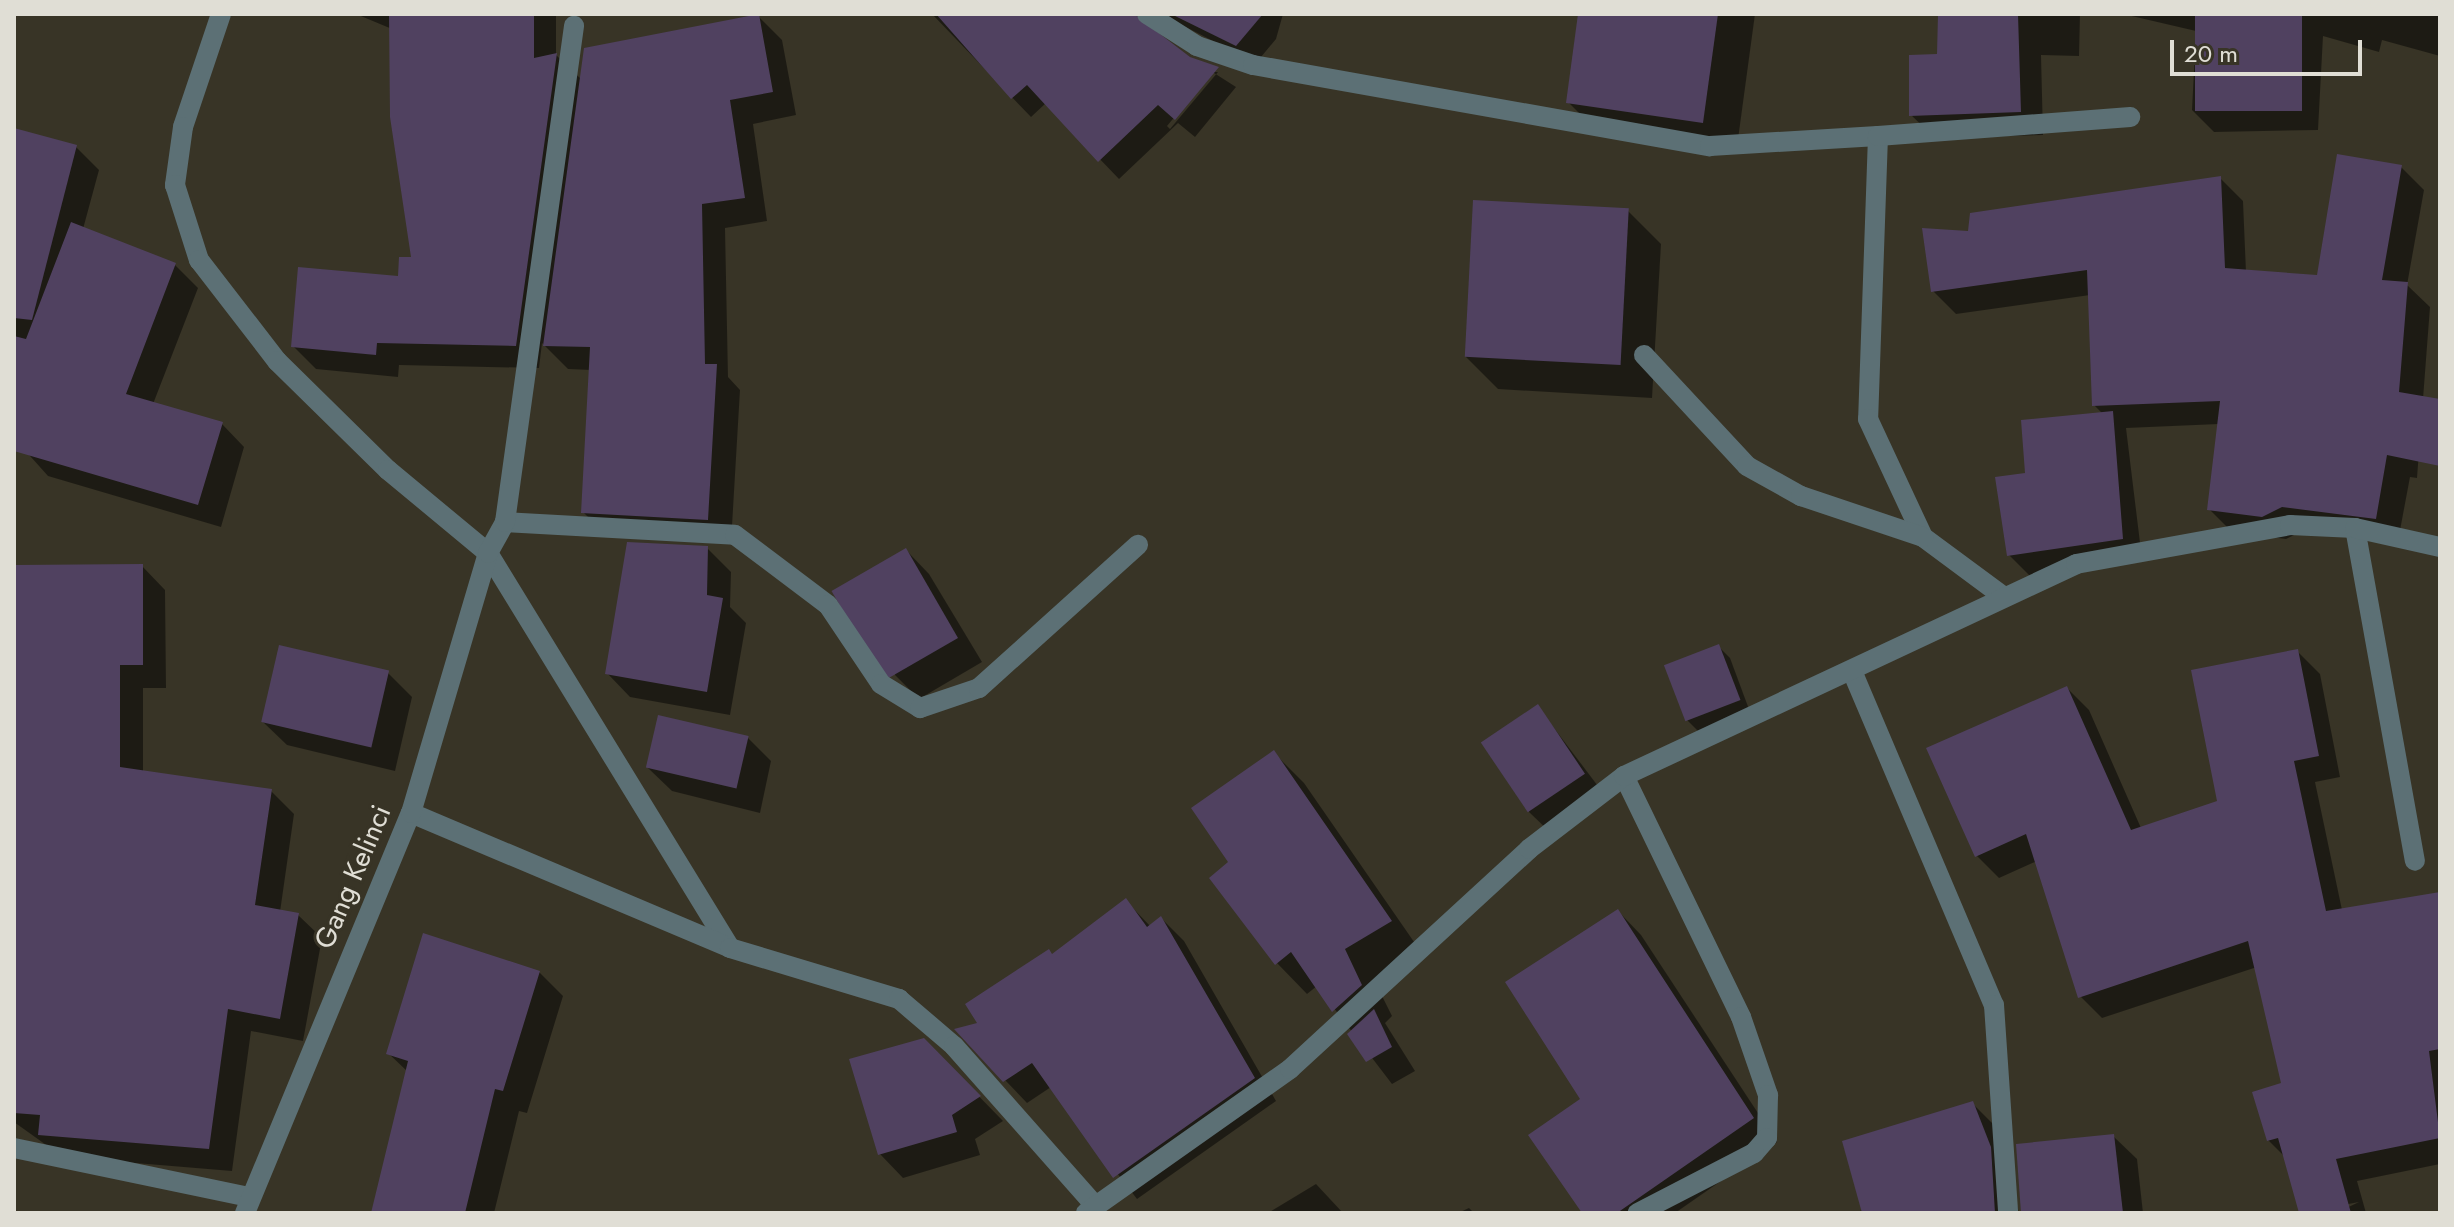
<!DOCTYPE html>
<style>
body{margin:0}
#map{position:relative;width:2454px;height:1227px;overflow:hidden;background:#383426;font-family:Jost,sans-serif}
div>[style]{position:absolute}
.shadow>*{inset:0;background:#0007}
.building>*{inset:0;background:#504160;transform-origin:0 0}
.minor>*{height:20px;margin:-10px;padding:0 10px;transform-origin:10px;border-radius:10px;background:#5c7075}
span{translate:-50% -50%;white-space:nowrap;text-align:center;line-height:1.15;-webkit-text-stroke:6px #383426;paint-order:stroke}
.street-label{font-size:28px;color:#e0ded5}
.frame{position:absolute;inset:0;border:16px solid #e0ded5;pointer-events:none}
.scale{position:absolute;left:2170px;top:40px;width:192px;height:36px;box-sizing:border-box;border:4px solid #e0ded5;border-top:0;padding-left:10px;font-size:24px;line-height:28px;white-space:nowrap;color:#e0ded5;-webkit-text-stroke:6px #383426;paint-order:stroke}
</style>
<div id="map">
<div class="shadow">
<i style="clip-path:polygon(356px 14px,556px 14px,556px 55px,582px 80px,758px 16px,782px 40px,796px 115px,753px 124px,767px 221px,725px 228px,728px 377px,740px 390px,731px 543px,607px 536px,583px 512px,591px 370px,568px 369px,542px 343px,539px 368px,399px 365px,398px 377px,316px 369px,293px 346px,400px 278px,413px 259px,392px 29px)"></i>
<i style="clip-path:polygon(evenodd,932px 14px,1283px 14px,1276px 39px,1256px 63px,1174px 21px,1156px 36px,1236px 87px,1195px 137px,1178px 123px,1119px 179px,1046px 103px,1031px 117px,932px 14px,1212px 72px,1218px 72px,1170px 129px,1167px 126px,1212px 72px)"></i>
<i style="clip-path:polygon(1580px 14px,1755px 14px,1736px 154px,1601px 135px,1568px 102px)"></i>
<i style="clip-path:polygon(1940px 14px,2080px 14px,2079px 56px,2041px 55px,2043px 135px,1935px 138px,1911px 115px,1939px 56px)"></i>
<i style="clip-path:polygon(2123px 14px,2440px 14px,2440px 56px,2382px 40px,2379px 52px,2323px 36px,2318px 130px,2214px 132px,2192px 110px,2196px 31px)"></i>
<i style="clip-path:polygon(14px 130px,76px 147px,99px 170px,83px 229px,175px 265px,198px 288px,153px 404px,222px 424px,244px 447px,221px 527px,48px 476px,14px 438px)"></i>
<i style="clip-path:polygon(2401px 167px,2424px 190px,2407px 285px,2430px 307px,2417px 478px,2410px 477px,2398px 541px,2306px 529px,2286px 539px,2232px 532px,2210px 510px,2219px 424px,2126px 428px,2142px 559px,2029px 575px,2009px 555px,2027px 474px,2103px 414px,2094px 405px,2090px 295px,1956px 314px,1933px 291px,1970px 233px,2220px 178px,2243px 201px,2246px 272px,2318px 277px)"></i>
<i style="clip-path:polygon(1628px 211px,1661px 244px,1652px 398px,1498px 389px,1465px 356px)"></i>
<i style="clip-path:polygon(707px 548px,731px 572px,730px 607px,746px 623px,730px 715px,630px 697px,607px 673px)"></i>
<i style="clip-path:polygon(906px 550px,929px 574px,982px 662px,919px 699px,895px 675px)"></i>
<i style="clip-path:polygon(142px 566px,165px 590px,166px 688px,143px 688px,143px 772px,271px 791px,294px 814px,280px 912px,298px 915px,322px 938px,303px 1041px,251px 1031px,232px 1171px,63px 1157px,14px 1122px,14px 567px)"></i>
<i style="clip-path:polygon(1718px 646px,1730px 658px,1750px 712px,1698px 731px,1686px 719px)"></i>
<i style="clip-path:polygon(2298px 652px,2320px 674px,2340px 777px,2315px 782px,2342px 910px,2440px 894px,2440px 1164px,2357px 1181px,2366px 1213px,2336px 1213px,2359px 1202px,2301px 1213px,2285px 1157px,2268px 1140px,2284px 1085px,2257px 967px,2102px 1018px,2080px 996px,2037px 861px,1999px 878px,1977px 856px,1929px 749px,2067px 688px,2089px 710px,2141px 828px,2219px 802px)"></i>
<i style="clip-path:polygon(388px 673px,412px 697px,395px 771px,287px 745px,263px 722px)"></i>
<i style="clip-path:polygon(1538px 707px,1607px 798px,1553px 835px,1529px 812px)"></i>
<i style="clip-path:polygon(748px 738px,771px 761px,760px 813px,672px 791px,648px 768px)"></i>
<i style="clip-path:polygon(1274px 753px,1304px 783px,1421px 952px,1374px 980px,1392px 1016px,1385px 1023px,1415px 1071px,1392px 1084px,1317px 986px,1307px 994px,1277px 963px,1231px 862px)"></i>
<i style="clip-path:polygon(1126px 901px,1151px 927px,1161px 918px,1184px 941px,1276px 1101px,1137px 1199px,1051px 1087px,1027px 1103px,1005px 1080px,980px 1024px)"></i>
<i style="clip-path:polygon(1618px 911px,1641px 935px,1777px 1142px,1675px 1213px,1585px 1213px,1583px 1099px)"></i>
<i style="clip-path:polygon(539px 972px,563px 996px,527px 1113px,519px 1111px,494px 1213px,373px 1213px,408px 1072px,388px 1053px)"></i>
<i style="clip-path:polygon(924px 1040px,1003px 1121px,975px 1139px,980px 1155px,903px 1178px,880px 1154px)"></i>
<i style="clip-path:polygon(1972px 1103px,1996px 1127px,2019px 1213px,1851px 1213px,1864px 1210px)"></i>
<i style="clip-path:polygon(2113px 1136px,2137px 1159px,2143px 1213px,2023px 1213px)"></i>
<i style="clip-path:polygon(1316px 1184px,1343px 1213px,1268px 1213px)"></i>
<i style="clip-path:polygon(1469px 1208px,1474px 1213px,1458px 1213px)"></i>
</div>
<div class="building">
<i style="clip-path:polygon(389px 14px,534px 14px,534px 58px,557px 53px,516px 346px,377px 343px,376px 355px,291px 347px,298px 267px,398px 276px,399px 257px,411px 257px,390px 117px)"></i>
<i style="clip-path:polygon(759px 14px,773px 92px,730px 100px,745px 198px,702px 204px,705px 364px,717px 364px,708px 520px,581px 513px,590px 347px,543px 346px,584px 48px)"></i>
<i style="clip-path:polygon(936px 14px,1134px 14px,1190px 57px,1219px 67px,1175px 120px,1158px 105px,1098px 162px,1027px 85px,1011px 99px)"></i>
<i style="clip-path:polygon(1171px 14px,1263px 14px,1236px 46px)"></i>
<i style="clip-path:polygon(1578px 14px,1718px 14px,1703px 123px,1566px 103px)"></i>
<i style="clip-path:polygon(1938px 14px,2018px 14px,2021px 112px,1909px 116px,1909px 55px,1937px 54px)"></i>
<i style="left:2195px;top:14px;width:107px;height:97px"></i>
<i style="clip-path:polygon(14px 128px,77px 145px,32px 320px,14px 318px)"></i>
<i style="clip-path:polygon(2337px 154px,2402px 165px,2382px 280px,2408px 282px,2399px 392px,2440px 399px,2440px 466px,2387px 455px,2376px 519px,2282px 507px,2262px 517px,2207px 510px,2220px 401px,2092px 406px,2087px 270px,1931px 292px,1922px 228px,1968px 231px,1970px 213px,2221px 176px,2225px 268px,2317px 275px)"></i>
<i style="left:1473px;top:200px;width:156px;height:157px;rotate:3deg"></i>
<i style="clip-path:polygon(71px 222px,176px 263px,126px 394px,223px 422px,198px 505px,14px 451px,14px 336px,26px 339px)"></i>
<i style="clip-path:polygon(2113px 411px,2123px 539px,2007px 556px,1995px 477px,2025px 473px,2021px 420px)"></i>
<i style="clip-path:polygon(627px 542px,708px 546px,707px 595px,723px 598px,707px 692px,605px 674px)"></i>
<i style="left:906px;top:548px;width:104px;height:86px;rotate:60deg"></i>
<i style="clip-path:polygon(143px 564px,143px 665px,120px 665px,120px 767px,272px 789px,255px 905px,299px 913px,280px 1019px,228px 1009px,209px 1149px,38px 1135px,40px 1115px,14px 1113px,14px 565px)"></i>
<i style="left:1719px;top:644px;width:60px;height:59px;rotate:69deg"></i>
<i style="left:279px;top:645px;width:113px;height:79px;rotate:13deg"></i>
<i style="clip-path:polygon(2298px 649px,2319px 756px,2294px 761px,2326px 911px,2440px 892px,2440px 1049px,2429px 1051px,2440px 1138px,2336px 1159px,2351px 1213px,2299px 1213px,2278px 1138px,2267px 1141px,2252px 1092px,2281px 1083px,2248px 941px,2078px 998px,2026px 834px,1975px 857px,1926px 748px,2067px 686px,2131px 830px,2217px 801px,2191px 670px)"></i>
<i style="left:1538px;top:704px;width:84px;height:69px;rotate:56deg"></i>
<i style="left:658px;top:715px;width:93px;height:54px;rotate:13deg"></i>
<i style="clip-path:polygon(1274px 750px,1392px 921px,1345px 949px,1362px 985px,1332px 1012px,1291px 952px,1275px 965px,1209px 878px,1228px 862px,1191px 808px)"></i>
<i style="clip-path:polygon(1126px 898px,1147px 927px,1161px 916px,1255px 1078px,1113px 1178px,1032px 1063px,1003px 1082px,954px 1029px,977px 1023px,965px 1004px,1049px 949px,1052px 954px)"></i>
<i style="clip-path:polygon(1618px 909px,1754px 1118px,1617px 1213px,1582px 1213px,1528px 1135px,1580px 1099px,1505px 982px)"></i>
<i style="clip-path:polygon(423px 933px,540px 971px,503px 1091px,495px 1089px,465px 1213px,371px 1213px,408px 1061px,386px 1054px)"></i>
<i style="clip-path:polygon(1374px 1009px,1392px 1047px,1366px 1062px,1347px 1034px)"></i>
<i style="clip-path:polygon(924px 1038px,981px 1096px,952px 1115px,957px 1132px,878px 1155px,849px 1059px)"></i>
<i style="clip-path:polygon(1973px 1101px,1991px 1147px,1995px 1213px,1862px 1213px,1842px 1141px)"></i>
<i style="clip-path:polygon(2114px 1134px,2123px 1213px,2021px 1213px,2016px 1144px)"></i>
</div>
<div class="minor">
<i style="left:221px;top:14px;width:119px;rotate:108.6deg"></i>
<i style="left:183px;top:127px;width:59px;rotate:97.9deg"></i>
<i style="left:175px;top:185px;width:79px;rotate:72.3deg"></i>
<i style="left:199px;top:260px;width:128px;rotate:52.3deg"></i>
<i style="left:277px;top:361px;width:156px;rotate:44.5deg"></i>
<i style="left:388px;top:470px;width:130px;rotate:39.7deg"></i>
<i style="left:488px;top:553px;width:463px;rotate:58.5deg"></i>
<i style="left:1147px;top:14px;width:59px;rotate:32.6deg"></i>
<i style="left:1197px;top:46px;width:59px;rotate:18.7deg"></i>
<i style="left:1253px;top:65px;width:464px;rotate:10.1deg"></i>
<i style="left:1710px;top:146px;width:168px;rotate:-3.4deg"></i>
<i style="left:1878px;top:136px;width:283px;rotate:92deg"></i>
<i style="left:1868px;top:419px;width:130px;rotate:65deg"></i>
<i style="left:1923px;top:537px;width:96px;rotate:36.5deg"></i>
<i style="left:1878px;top:136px;width:253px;rotate:-4.3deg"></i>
<i style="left:1644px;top:355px;width:151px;rotate:47.1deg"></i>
<i style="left:1747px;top:466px;width:62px;rotate:29.1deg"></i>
<i style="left:1801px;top:496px;width:129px;rotate:18.6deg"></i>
<i style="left:505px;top:522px;width:230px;rotate:3.2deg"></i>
<i style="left:735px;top:535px;width:116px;rotate:37deg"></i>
<i style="left:828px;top:605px;width:95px;rotate:56.1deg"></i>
<i style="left:881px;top:684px;width:46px;rotate:31.6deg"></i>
<i style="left:920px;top:708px;width:62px;rotate:-18.7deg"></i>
<i style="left:979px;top:688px;width:214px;rotate:-42deg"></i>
<i style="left:2355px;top:528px;width:338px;rotate:79.8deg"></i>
<i style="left:1852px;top:671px;width:363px;rotate:67deg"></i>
<i style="left:1994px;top:1005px;width:208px;rotate:86.1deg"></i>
<i style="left:1624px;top:776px;width:268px;rotate:64.1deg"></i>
<i style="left:1741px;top:1017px;width:83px;rotate:70.9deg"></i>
<i style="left:1768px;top:1095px;width:43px;rotate:91.3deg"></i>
<i style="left:1767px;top:1138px;width:20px;rotate:131deg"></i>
<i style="left:1754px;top:1153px;width:131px;rotate:152.7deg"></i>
<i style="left:411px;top:813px;width:346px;rotate:22.9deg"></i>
<i style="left:730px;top:948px;width:177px;rotate:16.8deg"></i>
<i style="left:899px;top:999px;width:72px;rotate:40.5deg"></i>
<i style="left:954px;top:1046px;width:211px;rotate:48.5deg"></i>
<i style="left:14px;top:1148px;width:240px;rotate:11.8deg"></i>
<i style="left:245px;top:1213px;width:433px;rotate:-67.5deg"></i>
<i style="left:411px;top:813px;width:271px;rotate:-73.5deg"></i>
<i style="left:488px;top:553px;width:35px;rotate:-61deg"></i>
<i style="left:505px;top:522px;width:501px;rotate:-82.08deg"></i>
<i style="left:1086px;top:1213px;width:250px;rotate:-35.2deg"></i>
<i style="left:1290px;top:1069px;width:325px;rotate:-42.6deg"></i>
<i style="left:1529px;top:849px;width:120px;rotate:-37.5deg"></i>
<i style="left:1624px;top:776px;width:499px;rotate:-25.1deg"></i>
<i style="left:2076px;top:564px;width:218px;rotate:-10.3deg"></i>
<i style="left:2290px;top:525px;width:65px;rotate:2.6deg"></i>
<i style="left:2355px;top:528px;width:87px;rotate:12.6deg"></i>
</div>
<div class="street-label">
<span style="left:353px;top:877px;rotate:-67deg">Gang Kelinci</span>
</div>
<div class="frame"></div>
<div class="scale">20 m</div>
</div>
